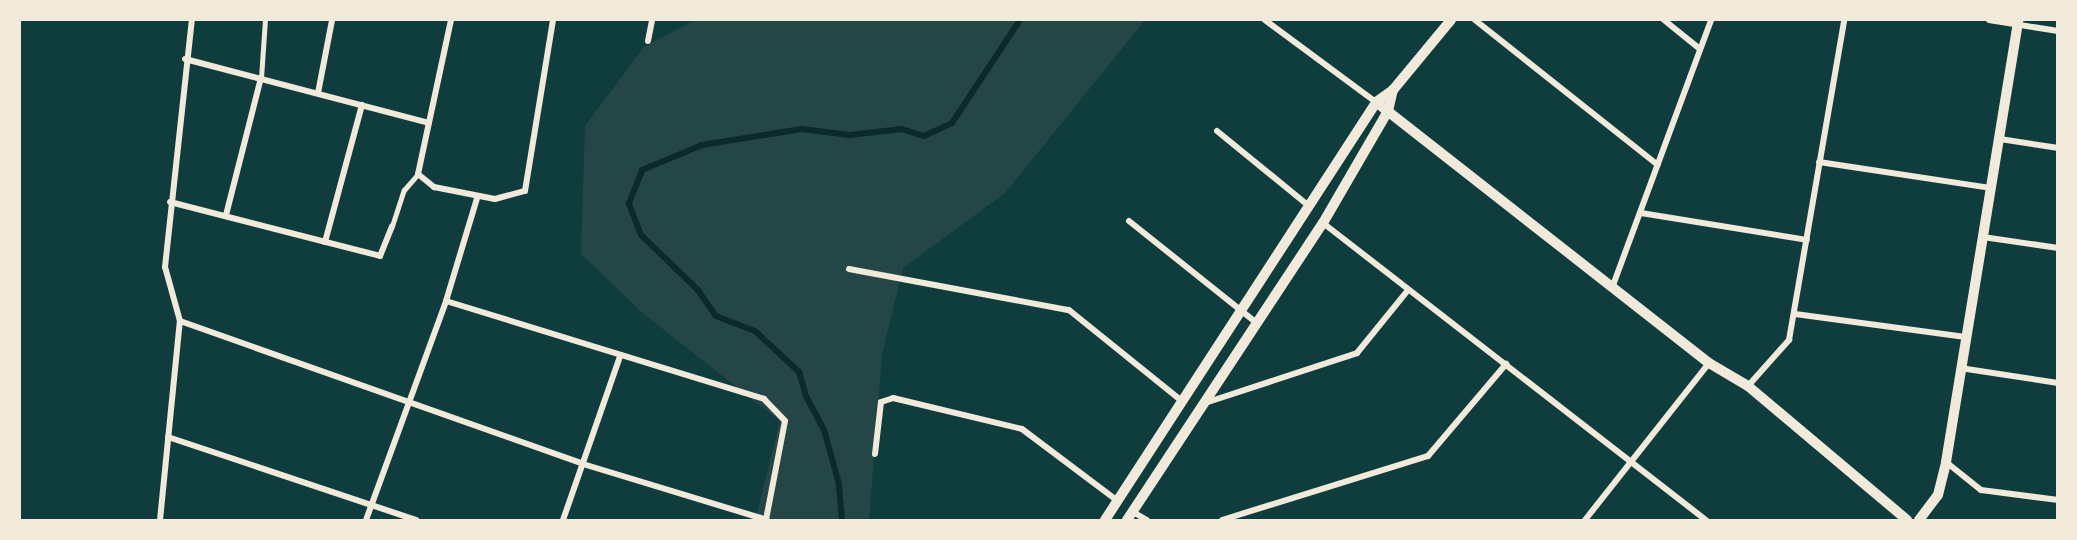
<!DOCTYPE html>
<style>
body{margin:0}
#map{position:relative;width:2077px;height:540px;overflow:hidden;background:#0f3d3e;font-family:"Noto Sans",sans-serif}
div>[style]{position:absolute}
.green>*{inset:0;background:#244646}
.stream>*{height:6px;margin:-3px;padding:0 3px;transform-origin:3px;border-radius:3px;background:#0a2a2b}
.pedestrian>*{height:5px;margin:-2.5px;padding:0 2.5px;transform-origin:2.5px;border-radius:2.5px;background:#f1e9da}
.minor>*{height:6px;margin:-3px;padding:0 3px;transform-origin:3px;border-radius:3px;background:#f1e9da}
.tertiary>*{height:10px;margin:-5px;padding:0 5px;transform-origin:5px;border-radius:5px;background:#f1e9da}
span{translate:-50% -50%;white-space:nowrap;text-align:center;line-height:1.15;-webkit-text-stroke:4.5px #f1e9da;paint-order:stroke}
.frame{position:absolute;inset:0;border:21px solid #f1e9da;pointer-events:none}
</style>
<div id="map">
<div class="green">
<i style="clip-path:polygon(695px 20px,1145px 20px,1005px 193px,903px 268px,882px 354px,869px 520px,755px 520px,780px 421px,645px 315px,581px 254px,585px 126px,644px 47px)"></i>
</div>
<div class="stream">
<i style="left:842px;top:520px;width:36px;rotate:-95deg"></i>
<i style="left:839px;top:484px;width:56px;rotate:-105.5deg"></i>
<i style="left:824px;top:430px;width:38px;rotate:-118deg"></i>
<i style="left:806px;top:396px;width:25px;rotate:-106deg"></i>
<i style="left:799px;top:372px;width:60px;rotate:-137deg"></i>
<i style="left:755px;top:331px;width:42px;rotate:-159deg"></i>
<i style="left:716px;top:316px;width:32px;rotate:-125deg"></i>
<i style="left:698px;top:290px;width:79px;rotate:-136deg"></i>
<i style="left:641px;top:235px;width:34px;rotate:-111deg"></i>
<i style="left:629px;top:203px;width:35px;rotate:-68deg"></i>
<i style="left:642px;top:170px;width:65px;rotate:-22.6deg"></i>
<i style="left:702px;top:145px;width:101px;rotate:-9.1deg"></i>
<i style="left:802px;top:129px;width:48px;rotate:7.1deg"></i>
<i style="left:850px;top:135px;width:52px;rotate:-6.6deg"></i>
<i style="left:902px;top:129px;width:23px;rotate:18deg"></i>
<i style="left:924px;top:136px;width:31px;rotate:-25deg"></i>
<i style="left:952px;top:123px;width:123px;rotate:-56.6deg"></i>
</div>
<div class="pedestrian">
<i style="left:261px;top:78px;width:58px;rotate:-86.1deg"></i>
<i style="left:392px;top:226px;width:38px;rotate:-72deg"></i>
<i style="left:404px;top:190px;width:21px;rotate:-49deg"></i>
</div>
<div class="minor">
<i style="left:451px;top:20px;width:157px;rotate:102.1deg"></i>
<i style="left:418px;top:174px;width:21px;rotate:39deg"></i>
<i style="left:434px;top:187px;width:62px;rotate:11.1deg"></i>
<i style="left:495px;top:199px;width:31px;rotate:-15deg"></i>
<i style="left:525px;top:191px;width:173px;rotate:-80.7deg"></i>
<i style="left:1265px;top:20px;width:138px;rotate:36.5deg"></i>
<i style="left:1475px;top:20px;width:233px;rotate:38.4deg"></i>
<i style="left:1664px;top:20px;width:46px;rotate:38.9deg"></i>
<i style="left:1989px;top:20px;width:70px;rotate:9.1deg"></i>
<i style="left:648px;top:41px;width:21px;rotate:-79deg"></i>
<i style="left:185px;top:59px;width:252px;rotate:14.7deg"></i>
<i style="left:318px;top:93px;width:74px;rotate:-79.1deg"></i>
<i style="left:1217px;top:131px;width:119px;rotate:39.2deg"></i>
<i style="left:2000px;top:139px;width:59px;rotate:8.8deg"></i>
<i style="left:1819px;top:162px;width:173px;rotate:8.6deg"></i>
<i style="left:170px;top:202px;width:217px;rotate:14.4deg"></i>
<i style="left:380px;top:256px;width:32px;rotate:-68deg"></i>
<i style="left:1641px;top:213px;width:168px;rotate:9.2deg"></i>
<i style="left:226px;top:215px;width:141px;rotate:-75.7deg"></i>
<i style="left:1129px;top:221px;width:164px;rotate:38.6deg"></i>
<i style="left:1323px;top:223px;width:485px;rotate:37.8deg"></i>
<i style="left:1983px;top:237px;width:76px;rotate:8.3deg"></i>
<i style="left:325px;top:242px;width:142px;rotate:-74.9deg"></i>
<i style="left:849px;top:269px;width:224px;rotate:10.6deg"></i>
<i style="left:1069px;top:310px;width:146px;rotate:38.9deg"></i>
<i style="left:1612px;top:288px;width:286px;rotate:-69.7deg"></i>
<i style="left:446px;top:301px;width:333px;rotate:17.1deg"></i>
<i style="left:764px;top:399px;width:30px;rotate:46deg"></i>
<i style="left:785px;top:421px;width:101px;rotate:100.9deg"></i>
<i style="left:1795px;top:314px;width:172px;rotate:7.7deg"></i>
<i style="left:180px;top:321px;width:428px;rotate:19.5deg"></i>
<i style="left:583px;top:464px;width:192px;rotate:16.9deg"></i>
<i style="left:1960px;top:368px;width:99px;rotate:8.7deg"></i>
<i style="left:1748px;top:386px;width:62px;rotate:-48.3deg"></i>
<i style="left:1789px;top:340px;width:325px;rotate:-80.2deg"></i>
<i style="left:1205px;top:403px;width:160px;rotate:-18.2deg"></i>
<i style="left:1357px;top:353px;width:81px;rotate:-51deg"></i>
<i style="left:168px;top:437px;width:262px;rotate:18.5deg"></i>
<i style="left:875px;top:454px;width:52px;rotate:-83.4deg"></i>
<i style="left:881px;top:402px;width:13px;rotate:-18deg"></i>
<i style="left:893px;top:398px;width:133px;rotate:13.5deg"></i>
<i style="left:1022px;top:429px;width:120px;rotate:36.9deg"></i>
<i style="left:1946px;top:462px;width:45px;rotate:38.7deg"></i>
<i style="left:1981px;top:490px;width:78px;rotate:7.4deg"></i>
<i style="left:1133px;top:512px;width:16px;rotate:30deg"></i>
<i style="left:160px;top:520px;width:200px;rotate:-84.3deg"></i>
<i style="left:180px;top:321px;width:56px;rotate:-105.5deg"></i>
<i style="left:165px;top:267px;width:248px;rotate:-83.8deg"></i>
<i style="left:366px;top:520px;width:233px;rotate:-69.9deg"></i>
<i style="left:446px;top:301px;width:108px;rotate:-73.2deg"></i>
<i style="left:563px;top:520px;width:174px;rotate:-70.8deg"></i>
<i style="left:1222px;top:520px;width:216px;rotate:-17.3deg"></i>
<i style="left:1428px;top:456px;width:121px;rotate:-49.7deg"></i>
<i style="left:1585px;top:520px;width:200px;rotate:-51.7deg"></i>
</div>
<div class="tertiary">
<i style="left:1376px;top:102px;width:423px;rotate:38.1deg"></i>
<i style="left:1709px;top:363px;width:45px;rotate:30.5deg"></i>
<i style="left:1748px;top:386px;width:208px;rotate:40.1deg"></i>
<i style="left:1105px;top:520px;width:498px;rotate:-57deg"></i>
<i style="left:1376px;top:102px;width:21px;rotate:-35deg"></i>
<i style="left:1393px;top:90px;width:91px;rotate:-50.4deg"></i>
<i style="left:1127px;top:520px;width:356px;rotate:-56.6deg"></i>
<i style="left:1323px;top:223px;width:129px;rotate:-59.9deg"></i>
<i style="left:1388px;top:111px;width:22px;rotate:-77deg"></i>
<i style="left:1919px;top:520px;width:31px;rotate:-53deg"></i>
<i style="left:1938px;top:495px;width:34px;rotate:-76deg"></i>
<i style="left:1946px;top:462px;width:448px;rotate:-80.7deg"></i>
</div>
<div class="frame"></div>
</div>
